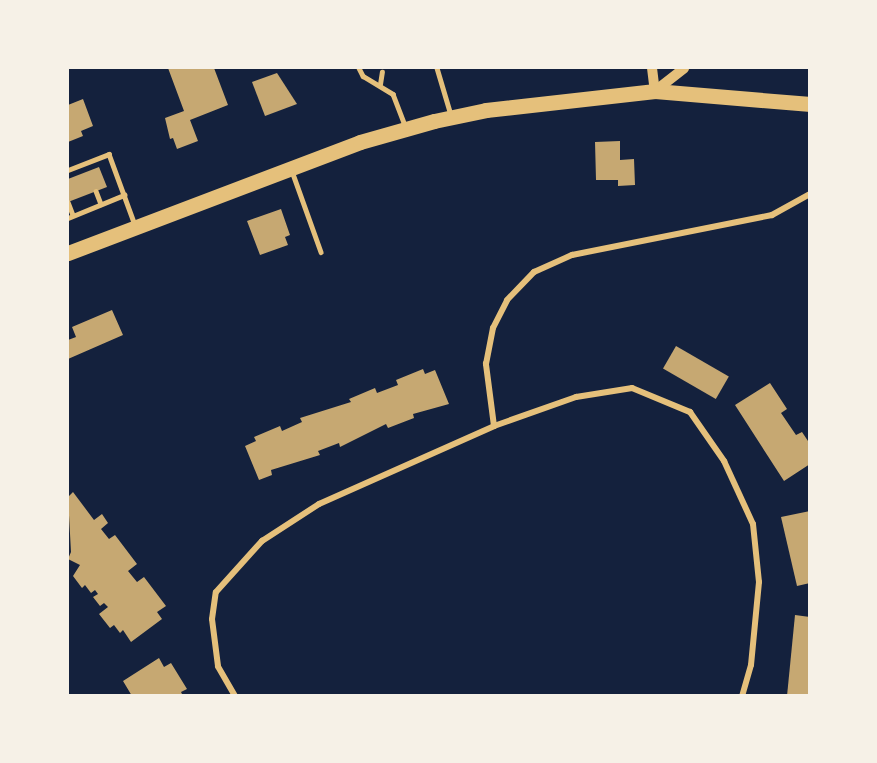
<!DOCTYPE html>
<style>
body{margin:0}
#map{position:relative;width:877px;height:763px;overflow:hidden;background:#14213d;font-family:Barlow,sans-serif}
div>[style]{position:absolute}
.building>*{inset:0;background:#c6a872;transform-origin:0 0}
.service>*{height:4.5px;margin:-2.25px;padding:0 2.25px;transform-origin:2.25px;border-radius:2.25px;background:#e5c07b}
.minor>*{height:6px;margin:-3px;padding:0 3px;transform-origin:3px;border-radius:3px;background:#e5c07b}
.tertiary>*{height:10px;margin:-5px;padding:0 5px;transform-origin:5px;border-radius:5px;background:#e5c07b}
.primary>*{height:15px;margin:-7.5px;padding:0 7.5px;transform-origin:7.5px;border-radius:7.5px;background:#e5c07b}
span{translate:-50% -50%;white-space:nowrap;text-align:center;line-height:1.15;-webkit-text-stroke:4.5px #f6f1e7;paint-order:stroke}
.frame{position:absolute;inset:0;border:69px solid #f6f1e7;pointer-events:none}
</style>
<div id="map">
<div class="building">
<i style="clip-path:polygon(168px 68px,214px 68px,228px 105px,190px 120px,198px 141px,177px 149px,173px 138px,170px 139px,165px 118px,184px 111px)"></i>
<i style="clip-path:polygon(277px 73px,297px 104px,265px 116px,252px 82px)"></i>
<i style="clip-path:polygon(83px 99px,93px 126px,81px 131px,83px 136px,68px 142px,68px 105px)"></i>
<i style="clip-path:polygon(620px 141px,620px 160px,634px 159px,635px 185px,618px 186px,618px 180px,596px 180px,595px 142px)"></i>
<i style="clip-path:polygon(99px 167px,107px 187px,68px 202px,68px 179px)"></i>
<i style="clip-path:polygon(281px 209px,290px 235px,285px 237px,288px 245px,260px 255px,247px 221px)"></i>
<i style="clip-path:polygon(112px 310px,123px 335px,68px 359px,68px 340px,76px 337px,72px 327px)"></i>
<i style="left:676px;top:346px;width:61px;height:26px;rotate:30deg"></i>
<i style="clip-path:polygon(423px 369px,425px 374px,435px 370px,449px 404px,413px 414px,414px 418px,388px 428px,386px 424px,340px 447px,339px 443px,318px 451px,320px 455px,271px 470px,272px 475px,259px 480px,245px 446px,256px 441px,254px 437px,280px 426px,282px 431px,302px 422px,300px 418px,351px 402px,349px 399px,375px 388px,377px 393px,398px 385px,396px 380px)"></i>
<i style="clip-path:polygon(770px 383px,787px 409px,781px 413px,796px 435px,802px 432px,810px 444px,810px 464px,784px 481px,735px 405px)"></i>
<i style="clip-path:polygon(73px 492px,94px 520px,102px 514px,108px 523px,101px 529px,109px 539px,115px 535px,137px 564px,128px 571px,137px 582px,144px 577px,166px 606px,157px 612px,162px 619px,131px 642px,123px 630px,120px 633px,114px 625px,110px 628px,99px 614px,108px 607px,104px 603px,100px 606px,93px 597px,98px 594px,95px 590px,91px 593px,85px 585px,82px 588px,73px 576px,80px 565px,68px 559px,71px 552px,68px 497px)"></i>
<i style="clip-path:polygon(810px 511px,810px 583px,797px 586px,781px 517px)"></i>
<i style="clip-path:polygon(795px 615px,810px 617px,810px 696px,787px 696px)"></i>
<i style="clip-path:polygon(159px 658px,164px 667px,171px 663px,187px 689px,181px 692px,183px 696px,132px 696px,123px 681px)"></i>
</div>
<div class="service">
<i style="left:359px;top:68px;width:9px;rotate:63deg"></i>
<i style="left:363px;top:76px;width:35px;rotate:31deg"></i>
<i style="left:393px;top:94px;width:33px;rotate:69deg"></i>
<i style="left:437px;top:68px;width:49px;rotate:73.4deg"></i>
<i style="left:380px;top:84px;width:12px;rotate:-81deg"></i>
<i style="left:68px;top:170px;width:44px;rotate:-21.3deg"></i>
<i style="left:109px;top:154px;width:76px;rotate:69.9deg"></i>
<i style="left:292px;top:171px;width:86px;rotate:70.3deg"></i>
<i style="left:96px;top:191px;width:14px;rotate:69deg"></i>
<i style="left:68px;top:202px;width:14px;rotate:69deg"></i>
<i style="left:68px;top:218px;width:61px;rotate:-22.3deg"></i>
</div>
<div class="minor">
<i style="left:494px;top:426px;width:87px;rotate:-19.5deg"></i>
<i style="left:576px;top:397px;width:57px;rotate:-9.1deg"></i>
<i style="left:632px;top:388px;width:63px;rotate:22.5deg"></i>
<i style="left:690px;top:412px;width:60px;rotate:55.2deg"></i>
<i style="left:724px;top:461px;width:69px;rotate:65.3deg"></i>
<i style="left:753px;top:524px;width:58px;rotate:84.1deg"></i>
<i style="left:759px;top:582px;width:83px;rotate:95.5deg"></i>
<i style="left:751px;top:665px;width:32px;rotate:106deg"></i>
<i style="left:235px;top:696px;width:34px;rotate:-120deg"></i>
<i style="left:218px;top:666px;width:47px;rotate:-97.3deg"></i>
<i style="left:212px;top:619px;width:27px;rotate:-82deg"></i>
<i style="left:216px;top:592px;width:69px;rotate:-48deg"></i>
<i style="left:262px;top:541px;width:68px;rotate:-33deg"></i>
<i style="left:319px;top:504px;width:192px;rotate:-24deg"></i>
<i style="left:494px;top:426px;width:63px;rotate:-97.4deg"></i>
<i style="left:486px;top:364px;width:37px;rotate:-79deg"></i>
<i style="left:493px;top:328px;width:31px;rotate:-63deg"></i>
<i style="left:507px;top:300px;width:39px;rotate:-46deg"></i>
<i style="left:534px;top:272px;width:42px;rotate:-24.1deg"></i>
<i style="left:572px;top:255px;width:204px;rotate:-11.3deg"></i>
<i style="left:772px;top:215px;width:43px;rotate:-28.9deg"></i>
</div>
<div class="tertiary">
<i style="left:652px;top:68px;width:23px;rotate:83deg"></i>
<i style="left:655px;top:91px;width:37px;rotate:-38deg"></i>
</div>
<div class="primary">
<i style="left:68px;top:253px;width:312px;rotate:-20.8deg"></i>
<i style="left:360px;top:142px;width:77px;rotate:-15.8deg"></i>
<i style="left:434px;top:121px;width:53px;rotate:-11.9deg"></i>
<i style="left:486px;top:110px;width:170px;rotate:-6.4deg"></i>
<i style="left:655px;top:91px;width:156px;rotate:4.8deg"></i>
</div>
<div class="frame"></div>
</div>
